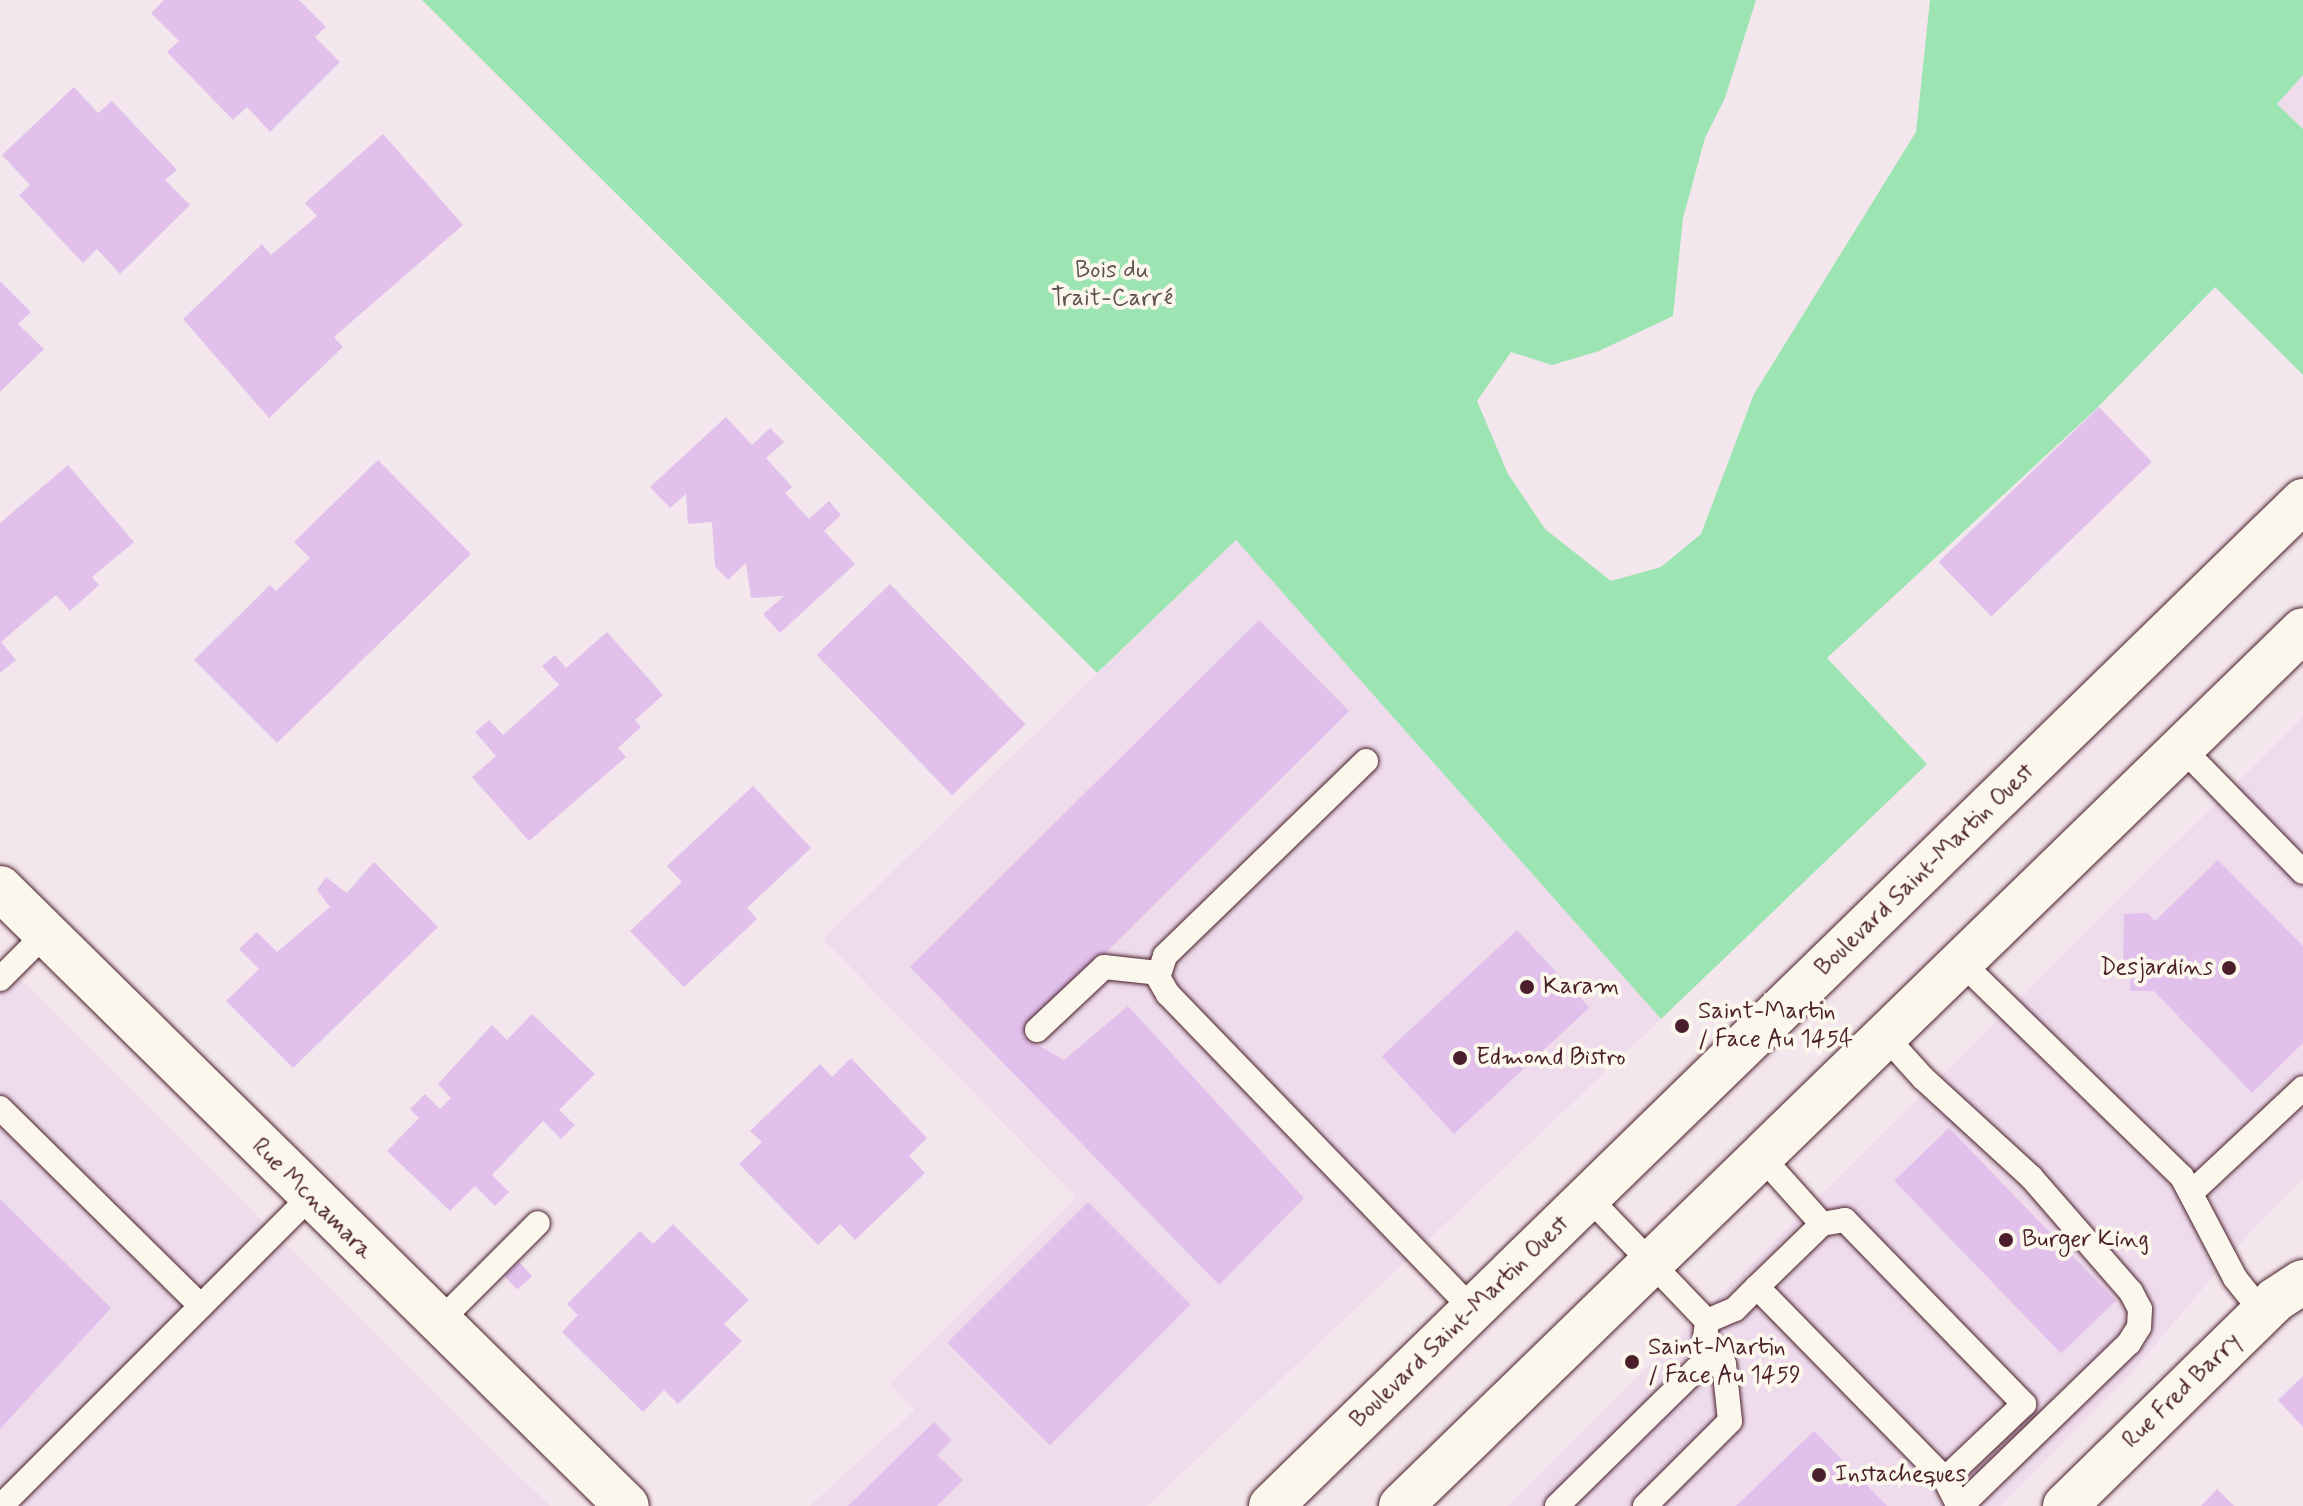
<!DOCTYPE html>
<meta charset="utf-8">
<style>
body{margin:0}
#map{position:relative;width:2303px;height:1506px;overflow:hidden;background:#f3e6ec;font-family:Mynerve,sans-serif}
div>[style]{position:absolute}
.built>*{inset:0;background:#eedbec}
.green>*{inset:0;background:#9ce4b2}
.building>*{inset:0;background:#e1c0ec;transform-origin:0 0}
.roads{filter:drop-shadow(0 0 2px #4a1f2b) drop-shadow(0 0 2px #4a1f2b)}
.service>*{height:24px;margin:-12px;padding:0 12px;transform-origin:12px;border-radius:12px;background:#fbf7ec}
.minor>*{height:44px;margin:-22px;padding:0 22px;transform-origin:22px;border-radius:22px;background:#fbf7ec}
.secondary>*{height:44px;margin:-22px;padding:0 22px;transform-origin:22px;border-radius:22px;background:#fbf7ec}
.dots>*{width:22px;height:22px;translate:-50% -50%;box-sizing:border-box;border:4px solid #fbf7ec;border-radius:50%}
span{translate:-50% -50%;white-space:nowrap;text-align:center;line-height:1.15;-webkit-text-stroke:8px #fbf7ec;paint-order:stroke}
.park-label{font-size:24px;color:#5e504d}
.street-label{font-size:24px;color:#4a1f2b}
.poi-label{font-size:24px;color:#4a1f2b}
.right{translate:-100% -50%;text-align:right}
.left{translate:0 -50%;text-align:left}
</style>
<div id="map">
<div class="built">
<i style="clip-path:polygon(2303px 75px,2303px 129px,2277px 104px)"></i>
<i style="clip-path:polygon(1236px 540px,1661px 1019px,1147px 1506px,810px 1506px,915px 1410px,890px 1385px,1076px 1197px,823px 939px)"></i>
<i style="clip-path:polygon(2303px 717px,2303px 1178px,2250px 1232px,2134px 1370px,2000px 1506px,1508px 1506px)"></i>
<i style="clip-path:polygon(0 959px,489px 1448px,550px 1506px,0 1506px)"></i>
</div>
<div class="green">
<i style="clip-path:polygon(422px 0,1756px 0,1725px 98px,1705px 138px,1683px 218px,1673px 316px,1599px 351px,1552px 365px,1511px 352px,1477px 401px,1508px 474px,1545px 529px,1611px 581px,1661px 567px,1701px 534px,1754px 394px,1916px 132px,1930px 0,2303px 0,2303px 75px,2277px 104px,2303px 129px,2303px 375px,2215px 287px,2095px 410px,1827px 658px,1927px 764px,1661px 1019px,1236px 540px,1097px 673px)"></i>
</div>
<div class="building">
<i style="clip-path:polygon(164px 0,299px 0,326px 27px,315px 37px,340px 62px,270px 132px,247px 107px,233px 120px,167px 52px,179px 41px,151px 13px)"></i>
<i style="clip-path:polygon(74px 87px,98px 113px,112px 101px,177px 170px,165px 180px,190px 205px,120px 274px,97px 249px,83px 263px,19px 195px,30px 185px,2px 155px)"></i>
<i style="clip-path:polygon(383px 134px,463px 225px,334px 337px,343px 347px,269px 418px,183px 319px,262px 244px,271px 255px,317px 216px,305px 203px)"></i>
<i style="clip-path:polygon(0 281px,31px 312px,18px 324px,44px 349px,0 392px)"></i>
<i style="left:2099px;top:407px;width:76px;height:223px;rotate:46deg"></i>
<i style="clip-path:polygon(726px 417px,752px 445px,770px 428px,784px 442px,766px 458px,792px 487px,785px 493px,809px 519px,829px 501px,841px 515px,824px 531px,855px 564px,780px 633px,763px 614px,784px 596px,751px 598px,746px 563px,728px 580px,715px 566px,712px 522px,688px 524px,686px 494px,670px 508px,650px 487px)"></i>
<i style="clip-path:polygon(378px 460px,471px 554px,277px 743px,194px 660px,270px 585px,276px 591px,310px 558px,294px 542px)"></i>
<i style="clip-path:polygon(68px 465px,134px 542px,92px 577px,99px 585px,70px 611px,56px 595px,1px 642px,16px 660px,0 673px,0 523px)"></i>
<i style="left:890px;top:584px;width:195px;height:102px;rotate:46deg"></i>
<i style="clip-path:polygon(1259px 620px,1349px 711px,1022px 1036px,1064px 1060px,1128px 1006px,1304px 1198px,1219px 1285px,910px 967px)"></i>
<i style="clip-path:polygon(607px 632px,663px 695px,635px 720px,641px 727px,618px 748px,626px 757px,529px 841px,472px 777px,496px 756px,475px 732px,489px 720px,503px 735px,559px 685px,542px 666px,555px 655px,566px 668px)"></i>
<i style="clip-path:polygon(753px 786px,811px 848px,747px 908px,757px 919px,684px 987px,630px 931px,682px 882px,667px 866px)"></i>
<i style="clip-path:polygon(2218px 860px,2303px 946px,2303px 1043px,2252px 1093px,2154px 991px,2130px 991px,2131px 972px,2123px 963px,2124px 914px,2147px 913px,2155px 921px)"></i>
<i style="clip-path:polygon(374px 862px,438px 927px,293px 1068px,226px 1001px,259px 969px,239px 949px,257px 932px,277px 952px,330px 907px,317px 890px,326px 877px,347px 893px)"></i>
<i style="left:1517px;top:930px;width:106px;height:185px;rotate:47deg"></i>
<i style="clip-path:polygon(532px 1014px,595px 1074px,559px 1110px,575px 1125px,561px 1139px,543px 1121px,492px 1175px,509px 1192px,495px 1206px,475px 1186px,450px 1211px,387px 1151px,419px 1118px,410px 1109px,425px 1094px,440px 1109px,451px 1098px,438px 1084px,492px 1025px,507px 1040px)"></i>
<i style="clip-path:polygon(851px 1058px,927px 1138px,909px 1156px,925px 1173px,855px 1240px,840px 1224px,818px 1245px,739px 1164px,762px 1142px,750px 1131px,820px 1064px,832px 1077px)"></i>
<i style="left:1949px;top:1128px;width:240px;height:76px;rotate:46deg"></i>
<i style="clip-path:polygon(0 1199px,111px 1308px,0 1429px)"></i>
<i style="left:1088px;top:1202px;width:145px;height:199px;rotate:45deg"></i>
<i style="clip-path:polygon(673px 1224px,749px 1300px,724px 1324px,742px 1341px,678px 1404px,664px 1390px,643px 1412px,562px 1332px,578px 1315px,567px 1304px,640px 1231px,653px 1244px)"></i>
<i style="left:519px;top:1262px;width:19px;height:20px;rotate:47deg"></i>
<i style="clip-path:polygon(2303px 1376px,2303px 1427px,2278px 1400px)"></i>
<i style="clip-path:polygon(934px 1422px,952px 1440px,937px 1455px,963px 1480px,937px 1506px,848px 1506px)"></i>
<i style="clip-path:polygon(1814px 1431px,1887px 1506px,1736px 1506px)"></i>
<i style="clip-path:polygon(2217px 1489px,2234px 1506px,2201px 1506px)"></i>
</div>
<div class="roads">
<div class="service">
<i style="left:2182px;top:748px;width:173px;rotate:45.7deg"></i>
<i style="left:1366px;top:761px;width:280px;rotate:135.9deg"></i>
<i style="left:1165px;top:956px;width:22px;rotate:108deg"></i>
<i style="left:1158px;top:977px;width:20px;rotate:60deg"></i>
<i style="left:1168px;top:994px;width:439px;rotate:46deg"></i>
<i style="left:1961px;top:962px;width:308px;rotate:44.2deg"></i>
<i style="left:2182px;top:1177px;width:114px;rotate:62.3deg"></i>
<i style="left:2235px;top:1278px;width:43px;rotate:51.5deg"></i>
<i style="left:0;top:979px;width:64px;rotate:-45deg"></i>
<i style="left:1037px;top:1030px;width:92px;rotate:-43.2deg"></i>
<i style="left:1104px;top:967px;width:54px;rotate:6.3deg"></i>
<i style="left:1885px;top:1036px;width:57px;rotate:47.9deg"></i>
<i style="left:1923px;top:1078px;width:147px;rotate:42.5deg"></i>
<i style="left:2031px;top:1177px;width:152px;rotate:49deg"></i>
<i style="left:2131px;top:1292px;width:19px;rotate:62deg"></i>
<i style="left:2140px;top:1309px;width:18px;rotate:93deg"></i>
<i style="left:2139px;top:1327px;width:19px;rotate:122deg"></i>
<i style="left:2129px;top:1343px;width:234px;rotate:135.9deg"></i>
<i style="left:0;top:1108px;width:282px;rotate:44.6deg"></i>
<i style="left:1761px;top:1156px;width:91px;rotate:48.1deg"></i>
<i style="left:1822px;top:1224px;width:91px;rotate:135.9deg"></i>
<i style="left:1757px;top:1287px;width:269px;rotate:45.6deg"></i>
<i style="left:1945px;top:1479px;width:30px;rotate:63deg"></i>
<i style="left:2192px;top:1192px;width:152px;rotate:-43.1deg"></i>
<i style="left:1589px;top:1198px;width:170px;rotate:46.2deg"></i>
<i style="left:1822px;top:1224px;width:23px;rotate:-10deg"></i>
<i style="left:1845px;top:1220px;width:257px;rotate:45.8deg"></i>
<i style="left:2024px;top:1404px;width:109px;rotate:136.5deg"></i>
<i style="left:438px;top:1323px;width:141px;rotate:-45deg"></i>
<i style="left:1px;top:1506px;width:437px;rotate:-45deg"></i>
<i style="left:1557px;top:1506px;width:223px;rotate:-44.5deg"></i>
<i style="left:1716px;top:1350px;width:16px;rotate:-133deg"></i>
<i style="left:1705px;top:1338px;width:17px;rotate:-83deg"></i>
<i style="left:1707px;top:1321px;width:30px;rotate:-23deg"></i>
<i style="left:1735px;top:1309px;width:31px;rotate:-45deg"></i>
<i style="left:1645px;top:1506px;width:120px;rotate:-45deg"></i>
<i style="left:1730px;top:1421px;width:57px;rotate:-96deg"></i>
<i style="left:1724px;top:1364px;width:16px;rotate:-120deg"></i>
</div>
<div class="minor">
<i style="left:0;top:888px;width:880px;rotate:44.59deg"></i>
<i style="left:2065px;top:1506px;width:294px;rotate:-44.4deg"></i>
<i style="left:2275px;top:1300px;width:33px;rotate:-33deg"></i>
</div>
<div class="secondary">
<i style="left:1271px;top:1506px;width:1441px;rotate:-44.24deg"></i>
<i style="left:1401px;top:1506px;width:1257px;rotate:-44.16deg"></i>
</div>
</div>
<div class="dots">
<i style="left:2229px;top:968px;background:#4a1f2b"></i>
<i style="left:1527px;top:987px;background:#4a1f2b"></i>
<i style="left:1682px;top:1026px;background:#4a1f2b"></i>
<i style="left:1460px;top:1058px;background:#4a1f2b"></i>
<i style="left:2006px;top:1240px;background:#4a1f2b"></i>
<i style="left:1632px;top:1362px;background:#4a1f2b"></i>
<i style="left:1819px;top:1475px;background:#4a1f2b"></i>
</div>
<div class="park-label">
<span style="left:1112px;top:285px">Bois du<br>Trait-Carré</span>
</div>
<div class="street-label">
<span style="left:1925px;top:870px;rotate:-44deg">Boulevard Saint-Martin Ouest</span>
<span style="left:312px;top:1199px;rotate:45deg">Rue Mcnamara</span>
<span style="left:1460px;top:1322px;rotate:-44deg">Boulevard Saint-Martin Ouest</span>
<span style="left:2182px;top:1391px;rotate:-44deg">Rue Fred Barry</span>
</div>
<div class="poi-label">
<span class="right" style="left:2213px;top:968px">Desjardins</span>
<span class="left" style="left:1543px;top:987px">Karam</span>
<span class="left" style="left:1698px;top:1026px">Saint-Martin<br>/ Face Au 1454</span>
<span class="left" style="left:1476px;top:1058px">Edmond Bistro</span>
<span class="left" style="left:2022px;top:1240px">Burger King</span>
<span class="left" style="left:1648px;top:1362px">Saint-Martin<br>/ Face Au 1459</span>
<span class="left" style="left:1835px;top:1475px">Instacheques</span>
</div>
</div>
